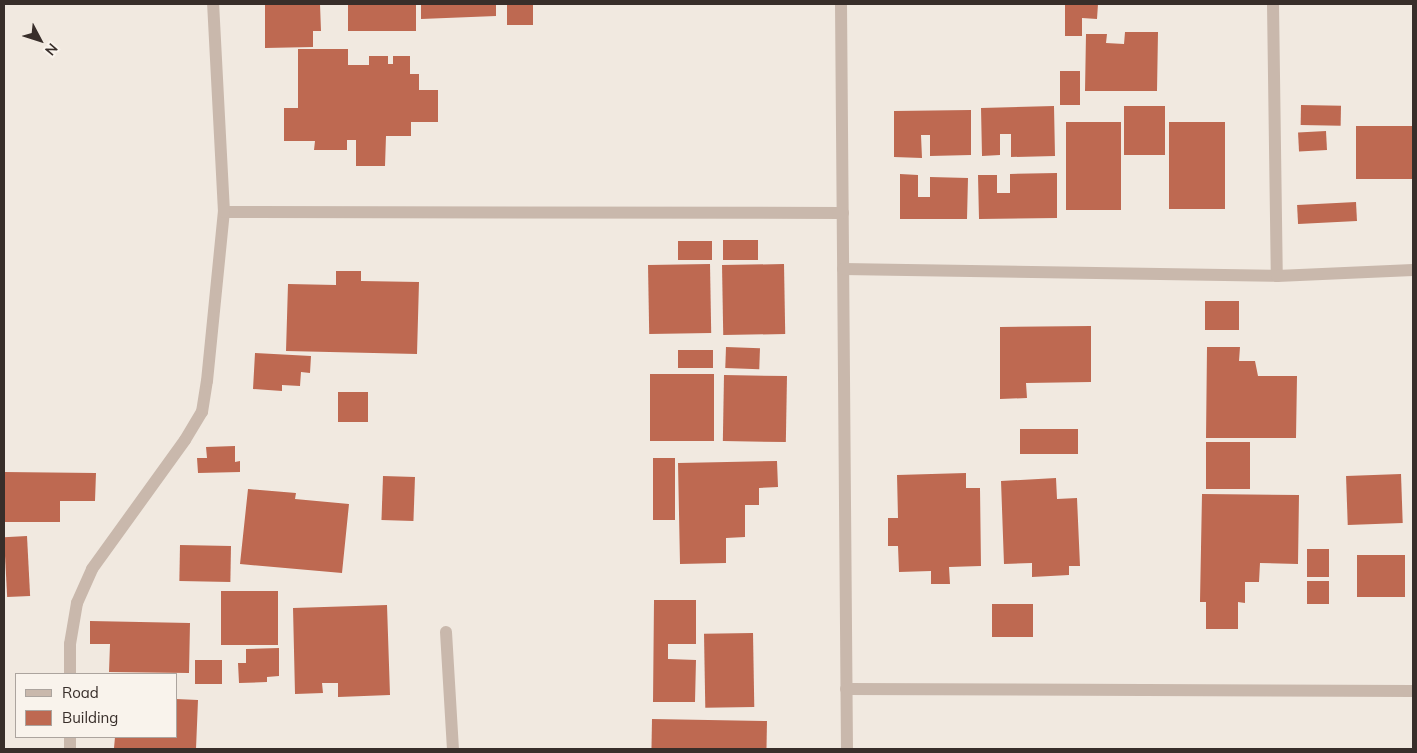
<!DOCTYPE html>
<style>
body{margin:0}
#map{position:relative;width:1417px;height:753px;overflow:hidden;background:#f1e9e0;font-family:Mulish,sans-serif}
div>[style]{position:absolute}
.building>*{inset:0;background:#be6951;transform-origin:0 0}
.minor>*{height:12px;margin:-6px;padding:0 6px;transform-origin:6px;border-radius:6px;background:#c9b8ac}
span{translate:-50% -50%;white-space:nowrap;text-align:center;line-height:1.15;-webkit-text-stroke:4px #f9f3ec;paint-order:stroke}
.frame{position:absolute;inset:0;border:5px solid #382e2a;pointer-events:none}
.legend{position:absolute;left:15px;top:673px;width:162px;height:65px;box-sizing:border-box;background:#f9f3ec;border:1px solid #aca49e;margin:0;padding:6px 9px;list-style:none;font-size:15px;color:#382e2a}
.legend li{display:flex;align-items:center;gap:10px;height:25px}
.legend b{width:25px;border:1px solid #aca49e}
.north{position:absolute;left:15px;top:15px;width:50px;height:50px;-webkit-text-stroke:4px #f9f3ec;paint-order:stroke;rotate:130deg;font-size:14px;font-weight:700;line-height:20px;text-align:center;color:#382e2a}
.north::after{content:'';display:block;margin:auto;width:18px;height:22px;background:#382e2a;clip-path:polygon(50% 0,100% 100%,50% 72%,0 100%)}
</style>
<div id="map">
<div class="building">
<i style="clip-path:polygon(265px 4px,320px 4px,321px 31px,313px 31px,313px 47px,265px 48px)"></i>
<i style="left:348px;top:4px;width:68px;height:27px"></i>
<i style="clip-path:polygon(421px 4px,496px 4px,496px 16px,421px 19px)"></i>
<i style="left:507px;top:4px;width:26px;height:21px"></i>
<i style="clip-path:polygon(1065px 4px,1098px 4px,1097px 19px,1082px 18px,1082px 36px,1065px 36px)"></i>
<i style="clip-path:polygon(1125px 32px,1158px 32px,1157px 91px,1085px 91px,1086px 34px,1107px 34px,1106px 43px,1124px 44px)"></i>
<i style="clip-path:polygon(298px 49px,348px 49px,348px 65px,369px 65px,369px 56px,388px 56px,388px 64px,393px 64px,393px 56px,410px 56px,410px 74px,419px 74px,419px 90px,438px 90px,438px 122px,411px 122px,411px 136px,386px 136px,385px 166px,356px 166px,356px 140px,347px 140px,347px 150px,314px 150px,315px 141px,284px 141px,284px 108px,298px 108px)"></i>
<i style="left:1080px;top:71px;width:34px;height:20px;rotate:90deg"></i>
<i style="left:1301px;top:105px;width:40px;height:20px;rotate:1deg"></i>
<i style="clip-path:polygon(1054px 106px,1055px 156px,1011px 157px,1011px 134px,1000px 134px,1000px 155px,982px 156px,981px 108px)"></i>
<i style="left:1124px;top:106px;width:41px;height:49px"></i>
<i style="clip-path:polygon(971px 110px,971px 155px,930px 156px,930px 135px,921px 135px,922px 158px,894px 157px,894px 111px)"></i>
<i style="left:1066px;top:122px;width:55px;height:88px"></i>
<i style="left:1169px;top:122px;width:56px;height:87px"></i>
<i style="left:1413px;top:126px;width:53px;height:57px;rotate:90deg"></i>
<i style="left:1326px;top:131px;width:19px;height:28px;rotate:87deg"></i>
<i style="clip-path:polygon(1057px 173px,1057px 218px,979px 219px,978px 175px,997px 175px,997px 193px,1010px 193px,1010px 174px)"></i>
<i style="clip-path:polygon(900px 174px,918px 175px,918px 197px,930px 197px,930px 177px,968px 178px,967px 219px,900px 219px)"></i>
<i style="left:1356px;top:202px;width:19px;height:59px;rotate:87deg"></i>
<i style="left:723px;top:240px;width:35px;height:20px"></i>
<i style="left:678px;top:241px;width:34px;height:19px"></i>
<i style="left:710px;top:264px;width:69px;height:62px;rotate:89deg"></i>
<i style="left:784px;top:264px;width:70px;height:62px;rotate:89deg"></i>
<i style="clip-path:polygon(336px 271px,361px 271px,361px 281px,419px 282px,417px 354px,286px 351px,288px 284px,336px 285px)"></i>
<i style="left:1205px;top:301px;width:34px;height:29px"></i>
<i style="clip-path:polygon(1091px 326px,1091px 382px,1026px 383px,1027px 398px,1000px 399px,1000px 327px)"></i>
<i style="left:726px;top:347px;width:34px;height:21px;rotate:2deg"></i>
<i style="clip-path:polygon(1207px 347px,1240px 347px,1239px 361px,1255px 361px,1258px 376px,1297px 376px,1296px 438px,1206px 438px)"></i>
<i style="left:678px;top:350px;width:35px;height:18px"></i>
<i style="clip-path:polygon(255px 353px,311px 356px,310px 373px,301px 372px,300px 386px,282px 385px,282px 391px,253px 389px)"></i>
<i style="left:650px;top:374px;width:64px;height:67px"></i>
<i style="left:724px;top:375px;width:63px;height:66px;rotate:1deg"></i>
<i style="left:338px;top:392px;width:30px;height:30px"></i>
<i style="left:1020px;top:429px;width:58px;height:25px"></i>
<i style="left:1250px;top:442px;width:47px;height:44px;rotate:90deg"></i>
<i style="clip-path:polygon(235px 446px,235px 462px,240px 461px,240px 472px,198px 473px,197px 458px,207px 458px,206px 447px)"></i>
<i style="left:653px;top:458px;width:22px;height:62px"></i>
<i style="clip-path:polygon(777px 461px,778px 487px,759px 488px,759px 505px,745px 505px,745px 537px,726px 538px,726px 563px,680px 564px,678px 463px)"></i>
<i style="clip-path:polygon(4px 472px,96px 473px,95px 501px,60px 501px,60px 522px,4px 522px)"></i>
<i style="clip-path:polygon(966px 473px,966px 488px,980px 488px,981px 566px,949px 567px,950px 584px,931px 584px,931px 571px,899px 572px,898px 546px,888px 546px,888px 518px,898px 518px,897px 475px)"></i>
<i style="left:1401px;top:474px;width:49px;height:55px;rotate:88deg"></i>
<i style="left:383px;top:476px;width:32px;height:44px;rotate:2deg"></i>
<i style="clip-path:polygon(1056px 478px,1057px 499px,1077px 498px,1080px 566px,1069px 566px,1069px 575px,1032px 577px,1032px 563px,1004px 564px,1001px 481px)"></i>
<i style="clip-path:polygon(248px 489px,296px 493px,295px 499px,349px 504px,342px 573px,240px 564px)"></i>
<i style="clip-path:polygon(1202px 494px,1299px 495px,1298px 564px,1260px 563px,1259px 582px,1245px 582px,1245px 603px,1238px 602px,1238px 629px,1206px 629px,1206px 602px,1200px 602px)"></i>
<i style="left:27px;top:536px;width:60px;height:23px;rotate:87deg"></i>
<i style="left:180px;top:545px;width:51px;height:36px;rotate:1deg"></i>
<i style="left:1307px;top:549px;width:22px;height:28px"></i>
<i style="left:1357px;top:555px;width:48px;height:42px"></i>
<i style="left:1307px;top:581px;width:22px;height:23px"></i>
<i style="left:221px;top:591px;width:57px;height:54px"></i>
<i style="clip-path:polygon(654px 600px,696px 600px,696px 644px,668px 644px,668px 659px,696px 660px,695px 702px,653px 702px)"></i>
<i style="left:992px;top:604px;width:41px;height:33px"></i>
<i style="clip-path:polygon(387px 605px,390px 695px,338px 697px,338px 683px,322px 683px,323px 693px,295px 694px,293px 608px)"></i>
<i style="clip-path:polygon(90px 621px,190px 623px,189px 673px,109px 672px,110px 644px,90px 644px)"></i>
<i style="left:753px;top:633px;width:74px;height:49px;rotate:89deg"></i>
<i style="clip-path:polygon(279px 648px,279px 676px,267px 677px,267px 682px,239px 683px,238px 663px,246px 663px,246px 649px)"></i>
<i style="left:222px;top:660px;width:24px;height:27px;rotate:90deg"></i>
<i style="clip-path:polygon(176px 699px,198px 700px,196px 749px,114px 748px,115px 737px,176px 737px)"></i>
<i style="left:652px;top:719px;width:115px;height:30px;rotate:1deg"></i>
</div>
<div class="minor">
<i style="left:841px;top:4px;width:745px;rotate:89.54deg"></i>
<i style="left:1273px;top:4px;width:272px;rotate:89.2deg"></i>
<i style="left:224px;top:212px;width:619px;rotate:0.09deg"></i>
<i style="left:843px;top:269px;width:434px;rotate:0.9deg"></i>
<i style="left:1277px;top:276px;width:136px;rotate:-2.5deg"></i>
<i style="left:446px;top:632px;width:117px;rotate:86.6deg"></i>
<i style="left:70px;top:674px;width:30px;rotate:-90deg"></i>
<i style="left:70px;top:644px;width:42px;rotate:-80.3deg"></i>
<i style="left:77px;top:603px;width:37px;rotate:-66deg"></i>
<i style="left:92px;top:569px;width:159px;rotate:-54.2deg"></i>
<i style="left:185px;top:440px;width:33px;rotate:-59deg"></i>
<i style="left:202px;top:412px;width:31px;rotate:-81deg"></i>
<i style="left:207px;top:381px;width:170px;rotate:-84.3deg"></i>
<i style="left:224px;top:212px;width:208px;rotate:-93deg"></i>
<i style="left:846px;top:689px;width:567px;rotate:0.2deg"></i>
<i style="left:70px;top:737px;width:12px;rotate:90deg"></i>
</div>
<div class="frame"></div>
<ul class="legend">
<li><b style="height:6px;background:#c9b8ac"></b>Road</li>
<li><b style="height:14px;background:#be6951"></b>Building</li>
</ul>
<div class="north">N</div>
</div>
